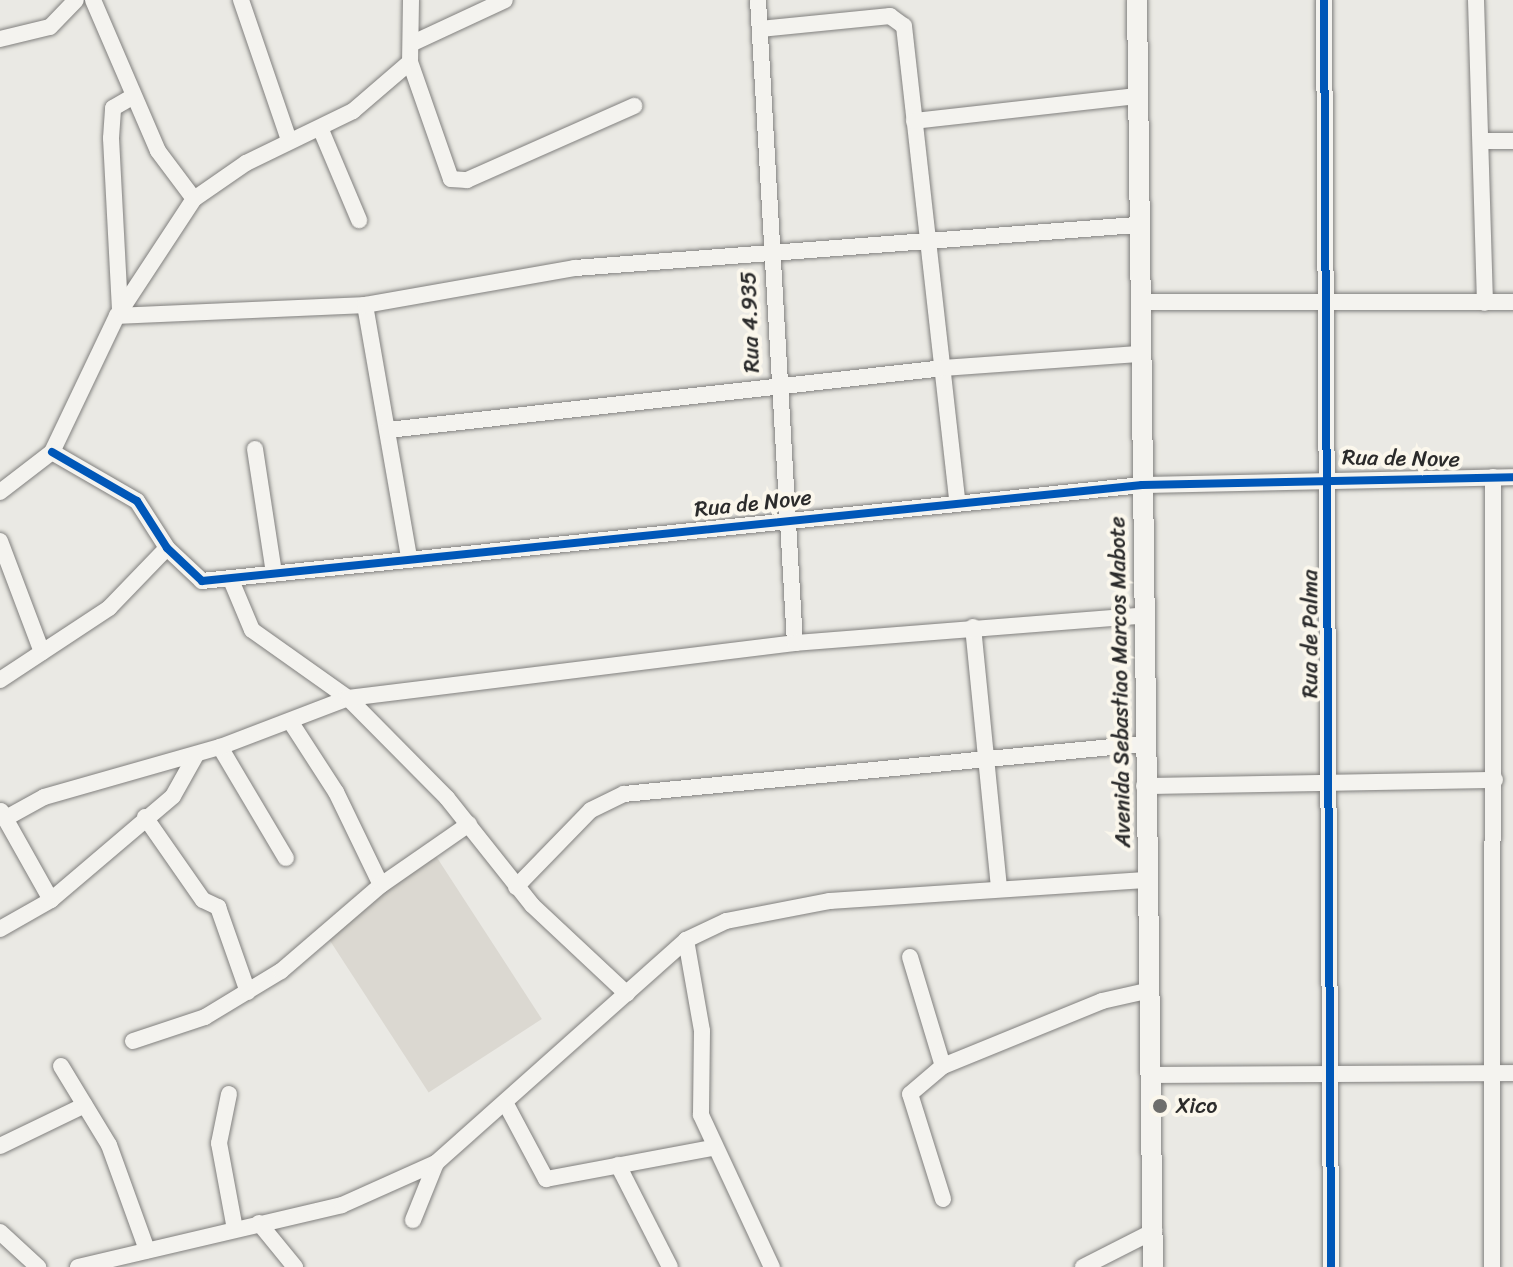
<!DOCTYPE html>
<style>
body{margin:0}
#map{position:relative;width:1513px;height:1267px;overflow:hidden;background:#eae9e4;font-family:Sriracha,sans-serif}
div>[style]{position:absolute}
.green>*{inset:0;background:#dbd8d1;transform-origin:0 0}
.roads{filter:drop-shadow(0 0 2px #81807e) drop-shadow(0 0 2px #81807e)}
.minor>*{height:16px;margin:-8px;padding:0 8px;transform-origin:8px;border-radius:8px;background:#f4f3ef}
.major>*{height:20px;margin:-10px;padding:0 10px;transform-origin:10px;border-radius:10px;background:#f4f3ef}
.cycleway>*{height:8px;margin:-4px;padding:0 4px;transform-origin:4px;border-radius:4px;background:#0057b8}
.dots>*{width:22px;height:22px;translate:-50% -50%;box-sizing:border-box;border:4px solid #fbf7ec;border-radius:50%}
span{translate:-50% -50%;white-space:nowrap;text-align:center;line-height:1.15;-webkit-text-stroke:8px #fbf7ec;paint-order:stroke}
.street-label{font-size:22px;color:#2b2b2b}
.poi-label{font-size:22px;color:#2b2b2b}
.left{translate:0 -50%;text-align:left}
</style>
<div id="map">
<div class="green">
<i style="left:434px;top:853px;width:198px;height:135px;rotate:57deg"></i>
</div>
<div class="roads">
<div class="minor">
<i style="left:93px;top:0;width:164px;rotate:66.7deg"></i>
<i style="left:158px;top:151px;width:60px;rotate:53.1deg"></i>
<i style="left:241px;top:0;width:148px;rotate:71.1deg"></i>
<i style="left:411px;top:0;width:62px;rotate:90.9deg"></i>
<i style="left:410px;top:62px;width:124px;rotate:70.7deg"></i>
<i style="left:451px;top:179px;width:16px;rotate:4deg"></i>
<i style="left:467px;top:180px;width:183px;rotate:-23.9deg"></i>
<i style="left:758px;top:0;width:644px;rotate:86.71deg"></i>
<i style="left:1324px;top:0;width:1267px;rotate:89.68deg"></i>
<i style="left:1476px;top:0;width:303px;rotate:88.3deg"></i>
<i style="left:760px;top:29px;width:131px;rotate:-5.7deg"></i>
<i style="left:890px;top:16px;width:17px;rotate:36deg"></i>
<i style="left:904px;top:26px;width:479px;rotate:83.6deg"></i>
<i style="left:0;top:39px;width:51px;rotate:-13.5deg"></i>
<i style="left:50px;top:27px;width:37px;rotate:-46deg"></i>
<i style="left:415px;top:42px;width:99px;rotate:-25deg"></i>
<i style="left:914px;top:121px;width:223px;rotate:-6.4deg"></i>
<i style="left:321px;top:130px;width:98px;rotate:67.1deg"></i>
<i style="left:1485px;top:141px;width:28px"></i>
<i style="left:1139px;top:302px;width:374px"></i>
<i style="left:365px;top:305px;width:256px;rotate:80.1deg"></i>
<i style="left:120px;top:310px;width:172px;rotate:-93deg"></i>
<i style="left:111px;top:138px;width:30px;rotate:-86deg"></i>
<i style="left:113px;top:108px;width:22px;rotate:-30deg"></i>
<i style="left:117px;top:316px;width:248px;rotate:-2.5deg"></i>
<i style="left:365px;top:305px;width:213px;rotate:-10deg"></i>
<i style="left:575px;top:268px;width:563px;rotate:-4.38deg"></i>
<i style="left:388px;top:430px;width:559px;rotate:-6.36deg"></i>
<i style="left:944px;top:368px;width:197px;rotate:-4.1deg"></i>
<i style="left:255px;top:449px;width:125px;rotate:81.3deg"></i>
<i style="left:52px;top:452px;width:98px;rotate:30deg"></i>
<i style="left:137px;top:501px;width:56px;rotate:57.4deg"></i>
<i style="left:167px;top:548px;width:48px;rotate:43.3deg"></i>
<i style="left:202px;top:581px;width:945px;rotate:-5.83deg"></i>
<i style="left:1142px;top:485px;width:371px;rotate:-1.2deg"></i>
<i style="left:0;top:492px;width:66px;rotate:-37.6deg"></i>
<i style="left:52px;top:452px;width:151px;rotate:-64.5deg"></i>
<i style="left:117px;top:316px;width:140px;rotate:-56.7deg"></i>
<i style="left:194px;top:199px;width:63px;rotate:-34.7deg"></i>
<i style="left:246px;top:163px;width:119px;rotate:-25.9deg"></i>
<i style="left:353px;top:111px;width:75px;rotate:-40.7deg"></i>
<i style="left:0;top:541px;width:119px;rotate:69.3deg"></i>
<i style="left:231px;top:580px;width:54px;rotate:67.2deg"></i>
<i style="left:252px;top:630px;width:118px;rotate:35.3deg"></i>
<i style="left:348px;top:698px;width:141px;rotate:45.3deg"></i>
<i style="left:447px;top:798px;width:137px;rotate:51.5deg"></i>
<i style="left:532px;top:905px;width:130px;rotate:43.1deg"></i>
<i style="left:973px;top:627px;width:261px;rotate:84.3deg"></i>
<i style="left:0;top:680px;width:131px;rotate:-33.4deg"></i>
<i style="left:109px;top:608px;width:83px;rotate:-46deg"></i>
<i style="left:290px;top:721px;width:85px;rotate:57.1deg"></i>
<i style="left:336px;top:792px;width:103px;rotate:64.2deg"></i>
<i style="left:220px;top:747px;width:129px;rotate:59.3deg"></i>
<i style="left:1144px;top:786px;width:351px;rotate:-1deg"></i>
<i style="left:1px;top:811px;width:102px;rotate:60.7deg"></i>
<i style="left:145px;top:817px;width:101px;rotate:55.1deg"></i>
<i style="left:203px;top:900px;width:17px;rotate:25deg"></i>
<i style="left:218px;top:907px;width:90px;rotate:70.6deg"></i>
<i style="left:6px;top:818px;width:43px;rotate:-28.9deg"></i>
<i style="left:44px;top:797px;width:183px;rotate:-15.9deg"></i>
<i style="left:220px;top:747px;width:137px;rotate:-20.9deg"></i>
<i style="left:348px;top:698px;width:450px;rotate:-7deg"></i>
<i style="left:795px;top:643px;width:345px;rotate:-4.5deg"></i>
<i style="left:516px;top:887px;width:107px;rotate:-45.8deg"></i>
<i style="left:591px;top:810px;width:37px;rotate:-26deg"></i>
<i style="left:624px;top:794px;width:521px;rotate:-5.5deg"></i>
<i style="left:0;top:929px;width:59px;rotate:-29.6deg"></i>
<i style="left:51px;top:900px;width:160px;rotate:-40.4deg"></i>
<i style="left:173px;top:796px;width:47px;rotate:-60.7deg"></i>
<i style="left:686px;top:940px;width:92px;rotate:80deg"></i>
<i style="left:702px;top:1031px;width:84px;rotate:90.7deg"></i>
<i style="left:701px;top:1115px;width:168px;rotate:65deg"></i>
<i style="left:910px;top:957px;width:114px;rotate:73.2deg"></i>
<i style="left:943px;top:1066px;width:172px;rotate:-22.2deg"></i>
<i style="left:1102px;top:1001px;width:50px;rotate:-12.7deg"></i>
<i style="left:133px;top:1041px;width:76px;rotate:-18.4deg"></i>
<i style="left:205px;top:1017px;width:89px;rotate:-31.2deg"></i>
<i style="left:281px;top:971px;width:132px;rotate:-40.7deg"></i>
<i style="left:381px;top:885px;width:107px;rotate:-34.7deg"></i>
<i style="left:61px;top:1066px;width:92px;rotate:58.7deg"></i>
<i style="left:109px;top:1145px;width:112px;rotate:70.1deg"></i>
<i style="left:1153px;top:1075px;width:360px;rotate:-0.3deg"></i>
<i style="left:229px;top:1094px;width:50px;rotate:101.5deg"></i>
<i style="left:219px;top:1143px;width:87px;rotate:79.5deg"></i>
<i style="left:507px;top:1106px;width:83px;rotate:61.9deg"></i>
<i style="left:546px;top:1179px;width:168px;rotate:-10.6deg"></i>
<i style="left:0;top:1146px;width:94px;rotate:-25.8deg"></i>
<i style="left:618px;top:1165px;width:114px;rotate:63deg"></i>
<i style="left:943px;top:1199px;width:110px;rotate:-107.4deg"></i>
<i style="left:910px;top:1094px;width:43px;rotate:-40.3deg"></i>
<i style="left:413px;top:1220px;width:61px;rotate:-68deg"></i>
<i style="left:259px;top:1223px;width:57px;rotate:50.7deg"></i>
<i style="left:0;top:1232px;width:52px;rotate:42.6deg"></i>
<i style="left:78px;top:1267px;width:271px;rotate:-13.2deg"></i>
<i style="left:342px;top:1205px;width:103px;rotate:-24.1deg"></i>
<i style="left:436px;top:1163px;width:335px;rotate:-41.7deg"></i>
<i style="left:686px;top:940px;width:44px;rotate:-25.4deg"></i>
<i style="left:726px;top:921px;width:106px;rotate:-10.9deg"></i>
<i style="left:830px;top:901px;width:319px;rotate:-3.8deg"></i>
<i style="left:1083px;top:1267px;width:80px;rotate:-26.9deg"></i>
<i style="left:1492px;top:1267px;width:790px;rotate:-89.93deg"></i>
</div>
<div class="major">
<i style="left:1137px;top:0;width:1267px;rotate:89.28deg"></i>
</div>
</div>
<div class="cycleway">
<i style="left:1324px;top:0;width:1267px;rotate:89.68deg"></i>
<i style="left:52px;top:452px;width:98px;rotate:30deg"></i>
<i style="left:137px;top:501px;width:56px;rotate:57.4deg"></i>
<i style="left:167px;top:548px;width:48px;rotate:43.3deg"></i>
<i style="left:202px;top:581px;width:945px;rotate:-5.83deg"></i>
<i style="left:1142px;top:485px;width:371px;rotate:-1.2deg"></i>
</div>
<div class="dots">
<i style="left:1160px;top:1106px;background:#6e6e6c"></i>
</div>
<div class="street-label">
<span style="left:750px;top:322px;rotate:-92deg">Rua 4.935</span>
<span style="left:1401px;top:458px;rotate:1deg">Rua de Nove</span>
<span style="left:753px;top:503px;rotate:-6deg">Rua de Nove</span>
<span style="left:1310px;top:634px;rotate:-90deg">Rua de Palma</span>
<span style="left:1120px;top:682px;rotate:-91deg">Avenida Sebastiao Marcos Mabote</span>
</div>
<div class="poi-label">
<span class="left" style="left:1176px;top:1106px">Xico</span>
</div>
</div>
